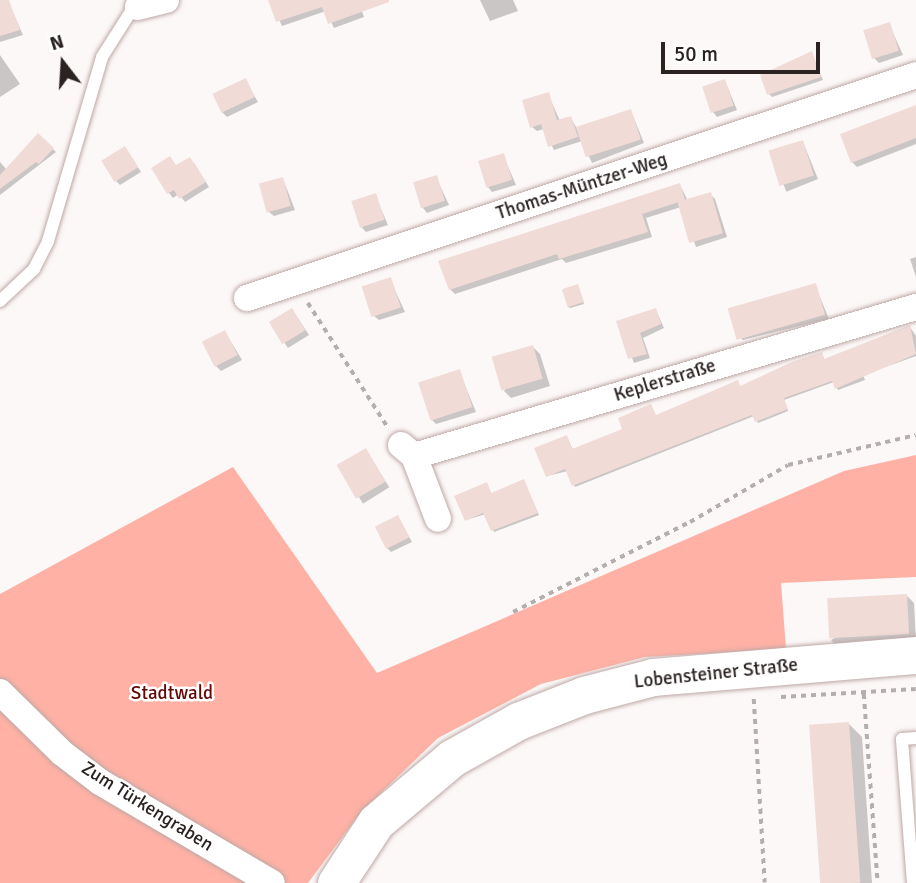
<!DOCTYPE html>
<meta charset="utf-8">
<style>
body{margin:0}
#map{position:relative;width:916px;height:883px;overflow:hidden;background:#fdf8f8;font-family:Signika,sans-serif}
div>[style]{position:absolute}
.green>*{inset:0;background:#ffb1a5}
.shadow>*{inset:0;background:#0003;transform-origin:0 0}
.building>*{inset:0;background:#f0dbd7;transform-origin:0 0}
.path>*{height:3.5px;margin-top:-1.75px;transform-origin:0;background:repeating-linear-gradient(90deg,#b4aeae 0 5px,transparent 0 10px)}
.roads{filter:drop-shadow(0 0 2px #bda9a6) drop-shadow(0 0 2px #bda9a6)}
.lane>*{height:12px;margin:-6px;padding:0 6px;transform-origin:6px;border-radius:6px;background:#fff}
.street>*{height:26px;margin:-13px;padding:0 13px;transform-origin:13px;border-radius:13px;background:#fff}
.secondary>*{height:37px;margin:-18.5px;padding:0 18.5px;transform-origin:18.5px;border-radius:18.5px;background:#fff}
span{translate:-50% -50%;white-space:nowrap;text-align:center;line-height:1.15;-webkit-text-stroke:5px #fff;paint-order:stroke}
.street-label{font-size:19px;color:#2b2322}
.park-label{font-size:19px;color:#630804}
.north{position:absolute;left:28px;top:28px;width:70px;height:70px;-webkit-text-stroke:5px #fff;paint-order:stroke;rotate:343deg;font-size:19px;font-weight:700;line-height:28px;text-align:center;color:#2b2322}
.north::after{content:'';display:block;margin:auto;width:24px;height:32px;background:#2b2322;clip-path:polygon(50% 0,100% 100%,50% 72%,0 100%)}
.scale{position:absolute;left:661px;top:42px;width:159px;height:32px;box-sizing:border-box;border:4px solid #2b2322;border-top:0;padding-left:9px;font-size:21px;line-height:24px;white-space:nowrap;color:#2b2322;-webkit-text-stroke:5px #fff;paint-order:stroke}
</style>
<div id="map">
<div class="green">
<i style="clip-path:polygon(916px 455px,916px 577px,781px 583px,786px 649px,645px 657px,541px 684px,438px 738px,361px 812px,308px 883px,0 883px,0 594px,233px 467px,377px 673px,844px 471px)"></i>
</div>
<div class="shadow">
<i style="clip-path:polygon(270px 0,358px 0,364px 17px,334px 28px,326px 11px,282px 26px)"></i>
<i style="clip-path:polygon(480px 0,513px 0,518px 11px,490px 21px)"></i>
<i style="clip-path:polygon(11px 8px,23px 35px,0 42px,0 12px)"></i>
<i style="clip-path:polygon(889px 24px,903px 55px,879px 63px,874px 58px)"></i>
<i style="clip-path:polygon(812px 54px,823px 80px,772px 97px,769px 94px)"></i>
<i style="clip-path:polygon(0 55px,20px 84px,0 97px)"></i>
<i style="clip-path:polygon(245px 80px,258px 102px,227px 117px,222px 112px)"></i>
<i style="clip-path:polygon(725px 81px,737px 110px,717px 117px,713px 112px)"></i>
<i style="clip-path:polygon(548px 94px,560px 121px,571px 118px,577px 129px,631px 111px,644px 143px,592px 163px,582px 141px,554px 150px,544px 129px,537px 131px,532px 127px)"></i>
<i style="clip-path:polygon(916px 107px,916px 144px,857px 167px,852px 162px)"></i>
<i style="clip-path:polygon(38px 136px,56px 152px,0 195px,0 162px,7px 170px)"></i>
<i style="left:803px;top:142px;width:40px;height:34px;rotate:68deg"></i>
<i style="clip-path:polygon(129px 153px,141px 172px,120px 185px,115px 180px)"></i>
<i style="clip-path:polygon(503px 155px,516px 185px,492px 192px,488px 187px)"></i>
<i style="clip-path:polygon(194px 163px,209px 187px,185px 202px,179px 194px,173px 198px,169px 193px,154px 169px)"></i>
<i style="clip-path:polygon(436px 177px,449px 205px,427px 213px,423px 208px)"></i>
<i style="clip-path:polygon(283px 179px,295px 210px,274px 216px,269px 212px)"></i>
<i style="clip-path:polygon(680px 185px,688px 201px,710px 194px,715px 199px,727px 237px,696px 247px,681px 207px,646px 218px,652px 237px,566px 263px,562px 259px,455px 294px,450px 289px)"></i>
<i style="clip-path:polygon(375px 195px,388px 225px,366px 232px,362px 228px)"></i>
<i style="clip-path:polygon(916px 257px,916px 277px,910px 259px)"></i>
<i style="clip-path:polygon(390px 279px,405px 312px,379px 320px,374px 316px)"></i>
<i style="clip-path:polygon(578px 285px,584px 304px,570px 308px,568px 307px)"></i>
<i style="clip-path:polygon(815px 285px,829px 319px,743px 340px,738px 336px)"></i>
<i style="clip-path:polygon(656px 310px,664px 328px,643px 338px,650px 358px,634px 363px,618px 322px)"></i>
<i style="clip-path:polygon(296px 315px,309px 335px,288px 348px,271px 323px)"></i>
<i style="clip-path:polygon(910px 327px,916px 336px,916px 356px,863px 375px,865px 380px,838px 390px,834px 382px,784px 400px,788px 411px,758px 423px,754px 416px,575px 487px,568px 471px,547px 476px,568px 439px,573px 450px,739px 384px,741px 388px,823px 356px,825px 361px)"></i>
<i style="clip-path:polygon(225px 332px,242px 360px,221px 371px,216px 366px)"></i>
<i style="clip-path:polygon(533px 347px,540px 354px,550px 386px,511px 398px,504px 391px)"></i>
<i style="clip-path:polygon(459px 371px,476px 412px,436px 424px,432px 420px)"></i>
<i style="left:366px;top:450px;width:44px;height:31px;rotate:58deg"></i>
<i style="clip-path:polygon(524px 481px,539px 515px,494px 532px,486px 514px,466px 520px,488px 486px,492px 495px)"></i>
<i style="clip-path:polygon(398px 517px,412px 542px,391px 552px,387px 548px)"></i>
<i style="clip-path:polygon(906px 595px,914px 603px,916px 641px,838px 648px,831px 640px)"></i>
<i style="clip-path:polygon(848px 723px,862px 737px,872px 883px,822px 883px)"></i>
</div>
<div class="building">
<i style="clip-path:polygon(0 0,9px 0,20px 30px,0 36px)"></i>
<i style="clip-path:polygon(268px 0,389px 0,389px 2px,328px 24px,322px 7px,276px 22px)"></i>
<i style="left:890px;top:22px;width:30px;height:28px;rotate:73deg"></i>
<i style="clip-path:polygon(812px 51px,821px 77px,767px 95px,760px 75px)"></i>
<i style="left:246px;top:78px;width:21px;height:37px;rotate:65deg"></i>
<i style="left:725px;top:79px;width:28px;height:24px;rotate:72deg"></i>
<i style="clip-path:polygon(549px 92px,557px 120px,571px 116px,578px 137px,548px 147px,541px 124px,530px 128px,522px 100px)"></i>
<i style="clip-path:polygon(916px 105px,916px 138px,851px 163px,840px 134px)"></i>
<i style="left:631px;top:109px;width:32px;height:58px;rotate:72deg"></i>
<i style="clip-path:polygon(38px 133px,54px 148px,39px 164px,36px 162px,0 189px,0 175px)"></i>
<i style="left:803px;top:140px;width:37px;height:36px;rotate:73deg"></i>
<i style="left:125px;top:146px;width:25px;height:28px;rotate:58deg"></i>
<i style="left:504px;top:153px;width:28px;height:27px;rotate:73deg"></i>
<i style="clip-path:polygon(170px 156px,176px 165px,190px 157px,206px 182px,179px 199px,174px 190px,167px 194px,151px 168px)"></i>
<i style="left:437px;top:175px;width:27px;height:25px;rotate:73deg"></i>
<i style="left:283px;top:177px;width:30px;height:25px;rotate:75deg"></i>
<i style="clip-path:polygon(680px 183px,685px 200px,642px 214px,648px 232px,559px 259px,557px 254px,449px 290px,438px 261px)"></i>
<i style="left:711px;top:192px;width:43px;height:35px;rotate:74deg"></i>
<i style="left:376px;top:193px;width:28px;height:26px;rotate:72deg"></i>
<i style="left:391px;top:277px;width:32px;height:31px;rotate:72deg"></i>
<i style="left:816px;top:283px;width:33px;height:92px;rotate:74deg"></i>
<i style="left:578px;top:284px;width:19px;height:17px;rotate:72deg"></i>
<i style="left:292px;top:308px;width:26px;height:27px;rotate:59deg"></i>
<i style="clip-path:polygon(656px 308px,661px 324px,640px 333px,647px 354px,628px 359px,616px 321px)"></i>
<i style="clip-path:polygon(910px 325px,916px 354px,835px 389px,832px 381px,784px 398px,788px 409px,755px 422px,752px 415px,572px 486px,565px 469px,546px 477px,534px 448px,567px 435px,572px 449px,622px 429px,618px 418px,651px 404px,656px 415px,738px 380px,740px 386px,792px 362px,822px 352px,824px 359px)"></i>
<i style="left:225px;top:330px;width:28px;height:26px;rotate:63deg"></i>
<i style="left:533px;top:345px;width:35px;height:43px;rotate:74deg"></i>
<i style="left:460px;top:369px;width:40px;height:44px;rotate:72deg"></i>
<i style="left:366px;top:448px;width:39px;height:34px;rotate:60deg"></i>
<i style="clip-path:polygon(524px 479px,538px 513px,491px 531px,483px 513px,465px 521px,454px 496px,487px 482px,491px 493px)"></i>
<i style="left:398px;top:515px;width:25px;height:26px;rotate:63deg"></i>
<i style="left:907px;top:594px;width:40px;height:80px;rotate:87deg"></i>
<i style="left:849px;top:722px;width:161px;height:40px;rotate:86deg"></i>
</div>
<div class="path">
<i style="left:308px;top:303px;width:150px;rotate:57.3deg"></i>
<i style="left:513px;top:612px;width:199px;rotate:-27deg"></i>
<i style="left:690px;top:522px;width:113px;rotate:-30.2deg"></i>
<i style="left:788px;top:465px;width:131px;rotate:-13.2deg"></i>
<i style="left:864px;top:694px;width:190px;rotate:85.8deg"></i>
<i style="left:781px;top:697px;width:135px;rotate:-3.4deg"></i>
<i style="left:754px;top:699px;width:184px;rotate:86.6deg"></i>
</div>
<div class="roads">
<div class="lane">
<i style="left:0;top:301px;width:47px;rotate:-43.3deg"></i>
<i style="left:34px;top:269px;width:31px;rotate:-63deg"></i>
<i style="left:48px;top:241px;width:192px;rotate:-73.6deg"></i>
<i style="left:102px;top:57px;width:62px;rotate:-57.6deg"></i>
<i style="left:913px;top:883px;width:144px;rotate:-94.4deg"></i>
<i style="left:902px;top:739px;width:14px;rotate:-4deg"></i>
</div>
<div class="street">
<i style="left:138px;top:7px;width:29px;rotate:-14deg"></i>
<i style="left:247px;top:298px;width:705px;rotate:-18.43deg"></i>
<i style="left:401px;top:445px;width:17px;rotate:40deg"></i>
<i style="left:414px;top:456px;width:67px;rotate:69.1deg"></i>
<i style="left:414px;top:456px;width:524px;rotate:-16.53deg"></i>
<i style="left:0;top:692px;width:87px;rotate:44.5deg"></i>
<i style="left:62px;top:753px;width:48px;rotate:37.3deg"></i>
<i style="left:100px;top:782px;width:199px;rotate:30.4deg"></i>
</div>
<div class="secondary">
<i style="left:336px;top:883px;width:73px;rotate:-56.7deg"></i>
<i style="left:376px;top:822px;width:99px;rotate:-40.1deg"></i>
<i style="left:452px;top:758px;width:76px;rotate:-29.3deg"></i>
<i style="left:518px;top:721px;width:71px;rotate:-21.5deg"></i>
<i style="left:584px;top:695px;width:71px;rotate:-14.6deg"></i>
<i style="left:653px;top:677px;width:264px;rotate:-4.8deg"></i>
</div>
</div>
<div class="street-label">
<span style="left:582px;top:187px;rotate:-18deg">Thomas-Müntzer-Weg</span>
<span style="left:665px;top:381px;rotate:-17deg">Keplerstraße</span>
<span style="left:716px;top:674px;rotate:-6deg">Lobensteiner Straße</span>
<span style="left:147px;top:807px;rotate:32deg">Zum Türkengraben</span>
</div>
<div class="park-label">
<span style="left:172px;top:694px">Stadtwald</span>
</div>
<div class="north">N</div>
<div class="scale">50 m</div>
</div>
